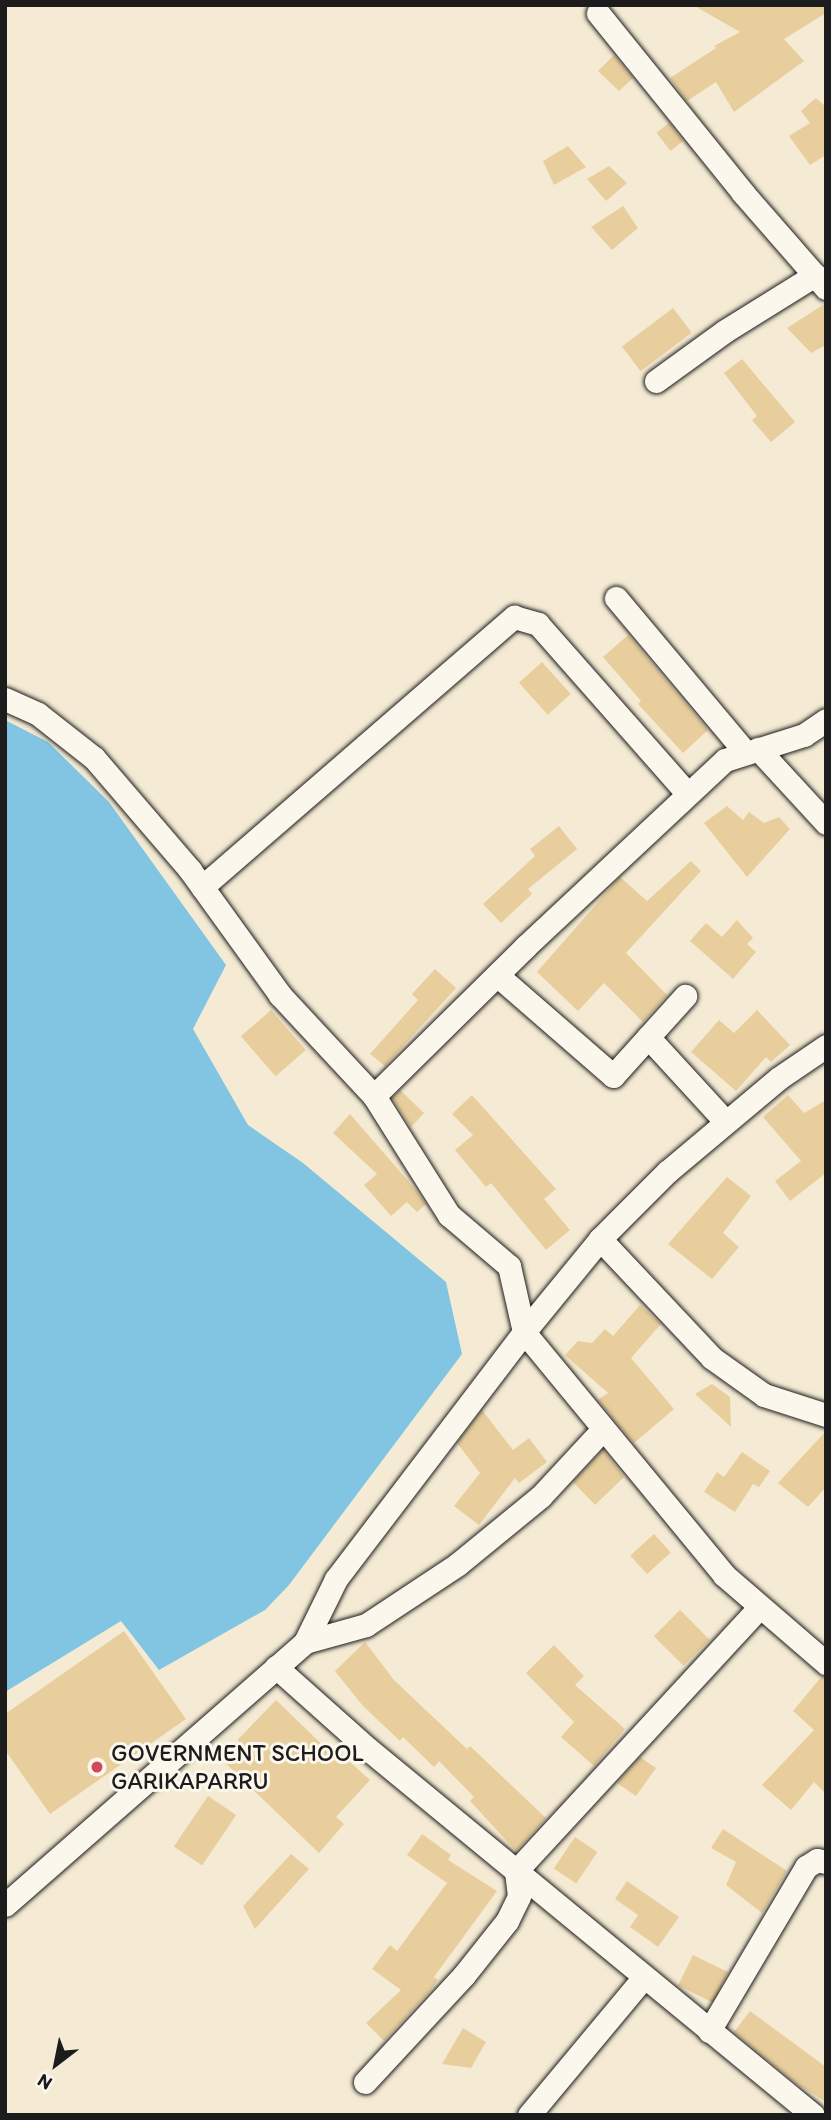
<!DOCTYPE html>
<style>
body{margin:0}
#map{position:relative;width:831px;height:2120px;overflow:hidden;background:#f5ebd4;font-family:Itim,sans-serif}
div>[style]{position:absolute}
.water>*{inset:0;background:#81c5e2}
.building>*{inset:0;background:#e8ce9d;transform-origin:0 0}
.roads{filter:drop-shadow(0 0 2px #1c1c1c) drop-shadow(0 0 2px #1c1c1c)}
.street>*{height:23px;margin:-11.5px;padding:0 11.5px;transform-origin:11.5px;border-radius:11.5px;background:#fbf7ec}
.dots>*{width:19px;height:19px;translate:-50% -50%;box-sizing:border-box;border:4px solid #fbf7ec;border-radius:50%}
span{translate:-50% -50%;white-space:nowrap;text-align:center;line-height:1.15;-webkit-text-stroke:6px #fbf7ec;paint-order:stroke}
.poi-label{font-size:24px;color:#1c1c1c}
.left{translate:0 -50%;text-align:left}
.frame{position:absolute;inset:0;border:7px solid #1c1c1c;pointer-events:none}
.north{position:absolute;left:21px;top:2029px;width:70px;height:70px;-webkit-text-stroke:5px #fbf7ec;paint-order:stroke;rotate:212deg;font-size:19px;font-weight:700;line-height:28px;text-align:center;color:#1c1c1c}
.north::after{content:'';display:block;margin:auto;width:24px;height:32px;background:#1c1c1c;clip-path:polygon(50% 0,100% 100%,50% 72%,0 100%)}
</style>
<div id="map">
<div class="water">
<i style="clip-path:polygon(5px 720px,48px 742px,109px 802px,226px 965px,193px 1029px,248px 1125px,303px 1163px,446px 1282px,462px 1354px,289px 1585px,265px 1610px,159px 1670px,121px 1621px,5px 1692px)"></i>
</div>
<div class="building">
<i style="clip-path:polygon(693px 5px,826px 5px,826px 13px,784px 39px,804px 61px,734px 112px,716px 82px,687px 101px,670px 78px,716px 48px,714px 46px,740px 32px)"></i>
<i style="clip-path:polygon(614px 55px,633px 78px,619px 91px,598px 71px)"></i>
<i style="clip-path:polygon(816px 98px,826px 107px,826px 155px,810px 165px,789px 136px,810px 123px,801px 111px)"></i>
<i style="left:669px;top:123px;width:23px;height:16px;rotate:52deg"></i>
<i style="clip-path:polygon(568px 146px,586px 167px,554px 185px,543px 161px)"></i>
<i style="clip-path:polygon(609px 166px,627px 183px,606px 201px,587px 179px)"></i>
<i style="clip-path:polygon(623px 206px,638px 228px,612px 250px,591px 227px)"></i>
<i style="clip-path:polygon(826px 303px,826px 345px,811px 353px,787px 328px)"></i>
<i style="left:673px;top:308px;width:31px;height:64px;rotate:53deg"></i>
<i style="clip-path:polygon(742px 359px,795px 422px,771px 442px,752px 420px,757px 416px,724px 373px)"></i>
<i style="clip-path:polygon(628px 635px,708px 730px,683px 753px,638px 704px,641px 701px,603px 657px)"></i>
<i style="left:542px;top:662px;width:43px;height:31px;rotate:48deg"></i>
<i style="clip-path:polygon(727px 806px,743px 820px,749px 812px,764px 823px,779px 817px,790px 829px,747px 877px,704px 823px)"></i>
<i style="clip-path:polygon(559px 826px,577px 849px,528px 889px,532px 894px,501px 923px,483px 904px,535px 856px,530px 849px)"></i>
<i style="clip-path:polygon(691px 861px,701px 871px,626px 953px,667px 995px,643px 1022px,604px 983px,578px 1011px,537px 972px,620px 877px,647px 901px)"></i>
<i style="clip-path:polygon(737px 920px,753px 938px,747px 944px,756px 952px,733px 979px,690px 941px,706px 923px,722px 937px)"></i>
<i style="clip-path:polygon(435px 969px,456px 988px,385px 1066px,370px 1054px,418px 1000px,412px 994px)"></i>
<i style="left:271px;top:1010px;width:53px;height:40px;rotate:49deg"></i>
<i style="clip-path:polygon(757px 1010px,790px 1045px,771px 1062px,766px 1057px,736px 1091px,691px 1052px,719px 1020px,734px 1033px)"></i>
<i style="clip-path:polygon(400px 1090px,424px 1113px,411px 1127px,392px 1098px)"></i>
<i style="clip-path:polygon(472px 1095px,556px 1189px,544px 1199px,570px 1230px,546px 1250px,491px 1183px,486px 1187px,455px 1150px,473px 1135px,452px 1114px)"></i>
<i style="clip-path:polygon(788px 1095px,804px 1113px,826px 1100px,826px 1173px,790px 1201px,775px 1181px,801px 1161px,763px 1117px)"></i>
<i style="clip-path:polygon(350px 1114px,416px 1190px,426px 1204px,417px 1212px,407px 1202px,391px 1216px,364px 1185px,377px 1174px,333px 1133px)"></i>
<i style="clip-path:polygon(727px 1177px,751px 1196px,723px 1233px,739px 1247px,712px 1279px,668px 1244px)"></i>
<i style="clip-path:polygon(640px 1305px,661px 1324px,631px 1358px,674px 1409px,634px 1443px,598px 1400px,608px 1393px,565px 1355px,578px 1341px,592px 1343px,605px 1329px,613px 1336px)"></i>
<i style="clip-path:polygon(712px 1384px,730px 1397px,731px 1427px,695px 1394px)"></i>
<i style="clip-path:polygon(482px 1410px,513px 1450px,529px 1438px,547px 1462px,519px 1483px,515px 1478px,479px 1525px,454px 1506px,480px 1473px,457px 1443px)"></i>
<i style="clip-path:polygon(826px 1431px,826px 1487px,808px 1507px,778px 1483px)"></i>
<i style="clip-path:polygon(603px 1450px,624px 1477px,595px 1505px,573px 1482px)"></i>
<i style="clip-path:polygon(742px 1452px,770px 1471px,759px 1487px,753px 1484px,735px 1512px,704px 1492px,717px 1472px,724px 1477px)"></i>
<i style="left:654px;top:1534px;width:25px;height:32px;rotate:48deg"></i>
<i style="left:680px;top:1610px;width:42px;height:37px;rotate:45deg"></i>
<i style="clip-path:polygon(124px 1631px,186px 1719px,50px 1814px,5px 1750px,5px 1714px)"></i>
<i style="clip-path:polygon(365px 1642px,394px 1680px,467px 1749px,470px 1746px,546px 1818px,516px 1851px,470px 1801px,474px 1797px,439px 1761px,434px 1767px,403px 1737px,400px 1741px,363px 1706px,335px 1671px)"></i>
<i style="clip-path:polygon(554px 1645px,584px 1676px,575px 1685px,625px 1729px,594px 1766px,561px 1737px,574px 1722px,526px 1673px)"></i>
<i style="clip-path:polygon(822px 1676px,826px 1677px,826px 1794px,814px 1782px,791px 1810px,762px 1785px,814px 1730px,793px 1711px)"></i>
<i style="clip-path:polygon(276px 1700px,336px 1758px,340px 1753px,370px 1780px,336px 1817px,344px 1824px,319px 1853px,220px 1758px)"></i>
<i style="clip-path:polygon(640px 1757px,656px 1768px,636px 1796px,617px 1783px)"></i>
<i style="left:208px;top:1796px;width:34px;height:61px;rotate:34deg"></i>
<i style="clip-path:polygon(723px 1829px,787px 1871px,762px 1913px,726px 1885px,736px 1862px,711px 1848px)"></i>
<i style="clip-path:polygon(422px 1834px,451px 1855px,448px 1860px,497px 1891px,434px 1977px,438px 1980px,429px 1992px,384px 2041px,366px 2023px,401px 1990px,372px 1969px,390px 1945px,397px 1951px,447px 1883px,407px 1855px)"></i>
<i style="left:575px;top:1837px;width:27px;height:38px;rotate:34deg"></i>
<i style="clip-path:polygon(291px 1854px,309px 1869px,255px 1929px,243px 1906px)"></i>
<i style="clip-path:polygon(627px 1881px,679px 1917px,658px 1947px,630px 1927px,638px 1915px,615px 1899px)"></i>
<i style="left:693px;top:1955px;width:39px;height:34px;rotate:26deg"></i>
<i style="clip-path:polygon(750px 2011px,826px 2067px,826px 2102px,797px 2084px,734px 2032px)"></i>
<i style="clip-path:polygon(463px 2028px,486px 2042px,471px 2068px,442px 2064px)"></i>
</div>
<div class="roads">
<div class="street">
<i style="left:598px;top:13px;width:231px;rotate:51.1deg"></i>
<i style="left:743px;top:193px;width:126px;rotate:48.9deg"></i>
<i style="left:656px;top:381px;width:85px;rotate:-35.9deg"></i>
<i style="left:725px;top:331px;width:106px;rotate:-31.9deg"></i>
<i style="left:616px;top:598px;width:202px;rotate:50deg"></i>
<i style="left:5px;top:699px;width:36px;rotate:24deg"></i>
<i style="left:38px;top:714px;width:71px;rotate:38.2deg"></i>
<i style="left:94px;top:758px;width:148px;rotate:49.4deg"></i>
<i style="left:190px;top:870px;width:154px;rotate:54.2deg"></i>
<i style="left:280px;top:995px;width:138px;rotate:47.1deg"></i>
<i style="left:374px;top:1096px;width:141px;rotate:57.8deg"></i>
<i style="left:449px;top:1215px;width:79px;rotate:40.4deg"></i>
<i style="left:509px;top:1266px;width:68px;rotate:77.2deg"></i>
<i style="left:524px;top:1332px;width:315px;rotate:50.5deg"></i>
<i style="left:724px;top:1575px;width:135px;rotate:40.8deg"></i>
<i style="left:758px;top:749px;width:100px;rotate:47.4deg"></i>
<i style="left:202px;top:887px;width:413px;rotate:-40.9deg"></i>
<i style="left:514px;top:617px;width:25px;rotate:16deg"></i>
<i style="left:538px;top:624px;width:225px;rotate:48.6deg"></i>
<i style="left:497px;top:975px;width:154px;rotate:41deg"></i>
<i style="left:613px;top:1076px;width:108px;rotate:-48deg"></i>
<i style="left:648px;top:1037px;width:115px;rotate:47.5deg"></i>
<i style="left:374px;top:1096px;width:214px;rotate:-44.6deg"></i>
<i style="left:526px;top:946px;width:272px;rotate:-43.1deg"></i>
<i style="left:725px;top:760px;width:83px;rotate:-17.6deg"></i>
<i style="left:804px;top:735px;width:27px;rotate:-34deg"></i>
<i style="left:600px;top:1239px;width:163px;rotate:46.7deg"></i>
<i style="left:712px;top:1358px;width:64px;rotate:35.4deg"></i>
<i style="left:764px;top:1395px;width:65px;rotate:17.9deg"></i>
<i style="left:305px;top:1642px;width:63px;rotate:-15.6deg"></i>
<i style="left:366px;top:1625px;width:110px;rotate:-33.5deg"></i>
<i style="left:458px;top:1564px;width:107px;rotate:-39.3deg"></i>
<i style="left:541px;top:1496px;width:91px;rotate:-47.2deg"></i>
<i style="left:276px;top:1667px;width:123px;rotate:41.7deg"></i>
<i style="left:368px;top:1749px;width:576px;rotate:39.44deg"></i>
<i style="left:5px;top:1905px;width:399px;rotate:-41.2deg"></i>
<i style="left:305px;top:1642px;width:70px;rotate:-63.8deg"></i>
<i style="left:336px;top:1579px;width:310px;rotate:-52.7deg"></i>
<i style="left:524px;top:1332px;width:120px;rotate:-50.7deg"></i>
<i style="left:600px;top:1239px;width:95px;rotate:-45deg"></i>
<i style="left:667px;top:1172px;width:146px;rotate:-40deg"></i>
<i style="left:779px;top:1078px;width:57px;rotate:-34.2deg"></i>
<i style="left:709px;top:2031px;width:191px;rotate:-59.4deg"></i>
<i style="left:806px;top:1867px;width:13px;rotate:-32deg"></i>
<i style="left:817px;top:1860px;width:9px;rotate:13deg"></i>
<i style="left:365px;top:2082px;width:146px;rotate:-47.2deg"></i>
<i style="left:464px;top:1975px;width:69px;rotate:-51.5deg"></i>
<i style="left:507px;top:1921px;width:28px;rotate:-64deg"></i>
<i style="left:519px;top:1896px;width:25px;rotate:-97deg"></i>
<i style="left:516px;top:1871px;width:358px;rotate:-47.3deg"></i>
<i style="left:529px;top:2115px;width:178px;rotate:-50.2deg"></i>
</div>
</div>
<div class="dots">
<i style="left:97px;top:1767px;background:#d1495b"></i>
</div>
<div class="poi-label">
<span class="left" style="left:111px;top:1767px">GOVERNMENT SCHOOL<br>GARIKAPARRU</span>
</div>
<div class="frame"></div>
<div class="north">N</div>
</div>
